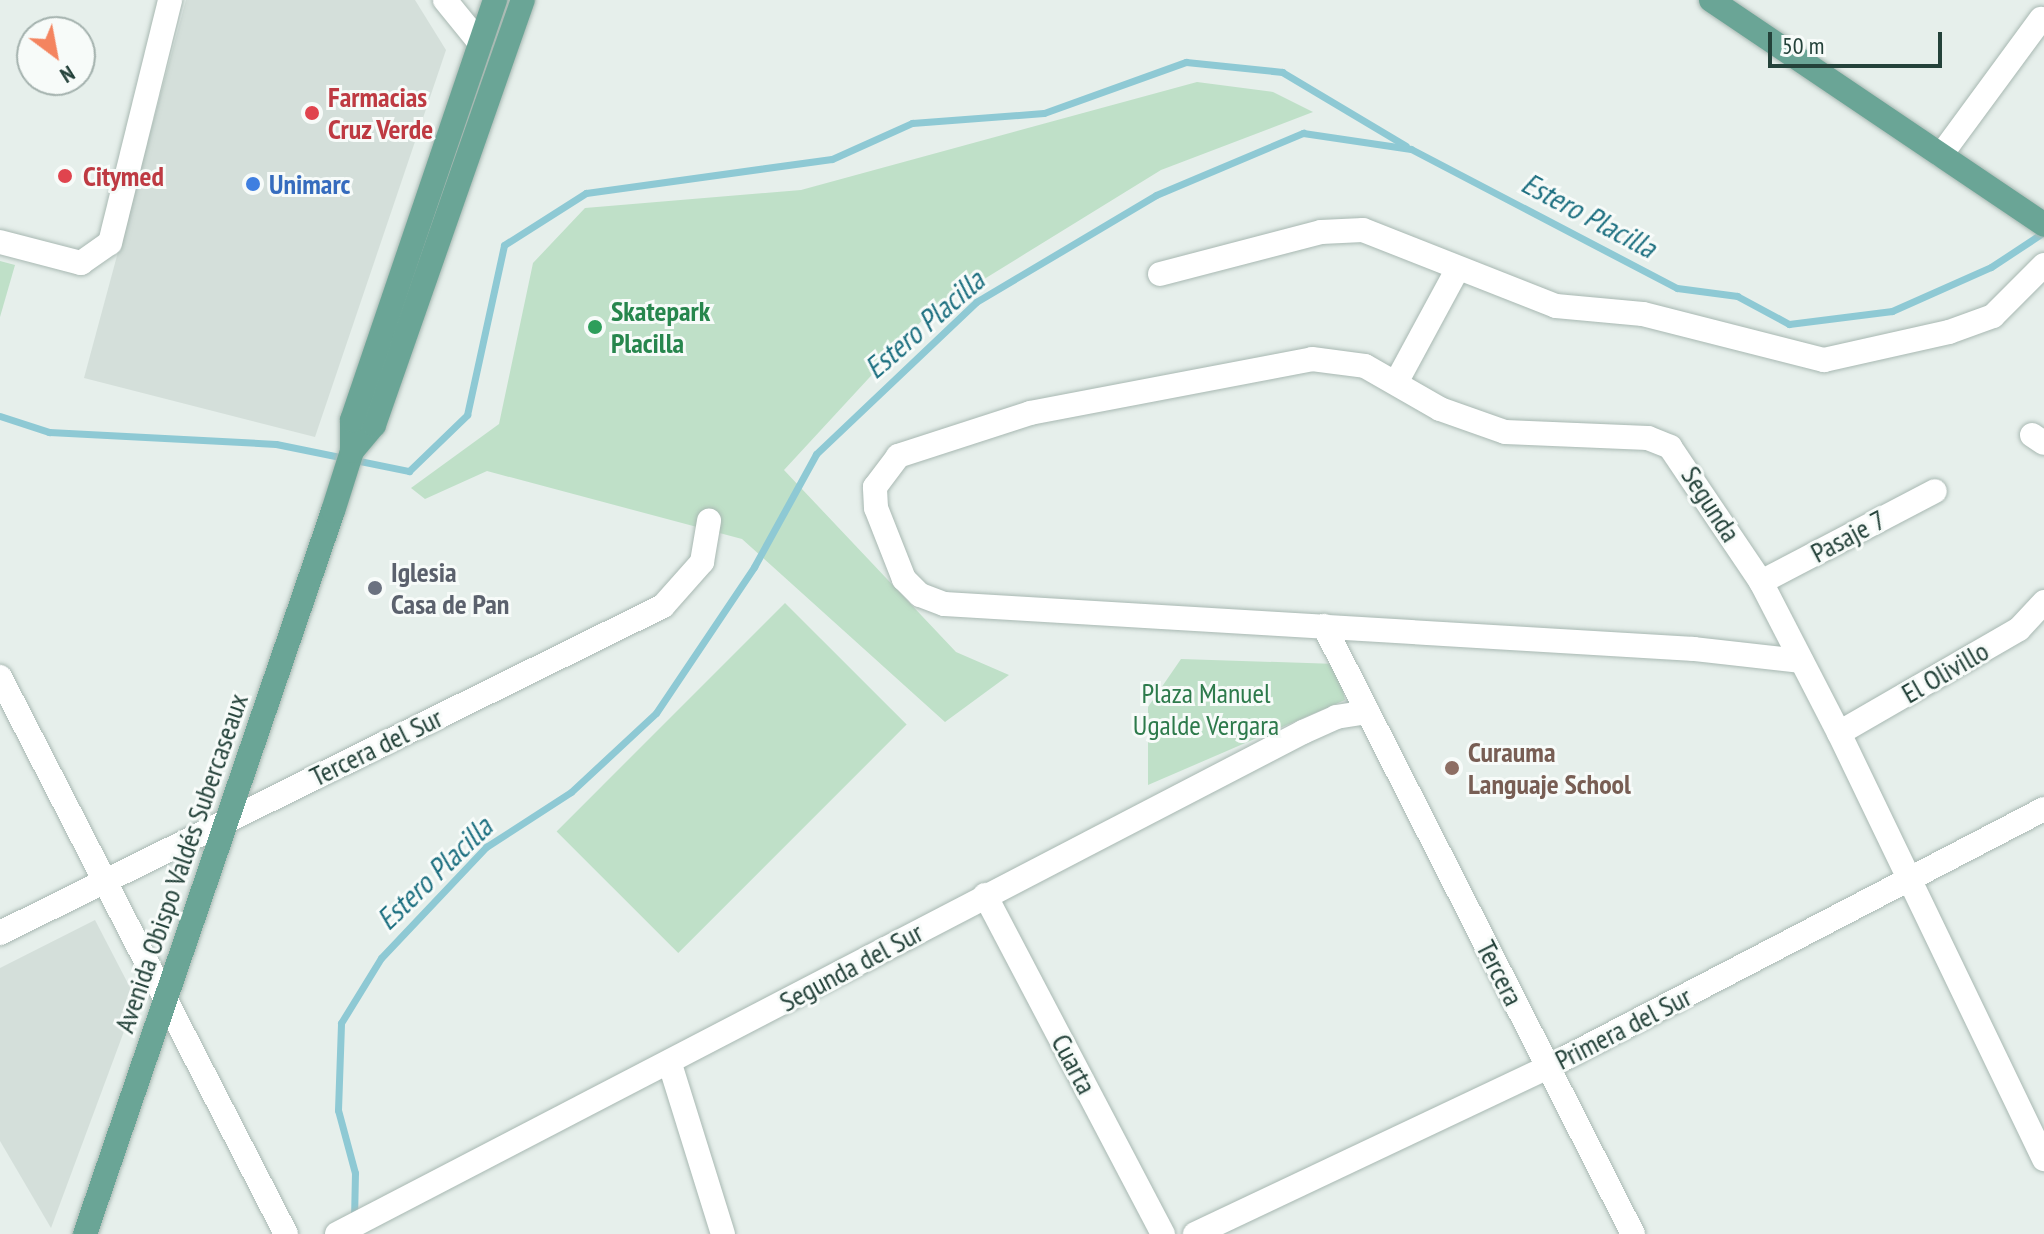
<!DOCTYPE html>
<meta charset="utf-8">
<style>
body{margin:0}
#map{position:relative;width:2044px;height:1234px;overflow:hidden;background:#e6efeb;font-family:"PT Sans Narrow",sans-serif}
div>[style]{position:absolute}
.built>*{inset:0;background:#d4dfda}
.green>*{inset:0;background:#bfe0c8;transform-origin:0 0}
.stream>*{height:7px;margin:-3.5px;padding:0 3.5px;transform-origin:3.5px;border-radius:3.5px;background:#8ec9d4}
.roads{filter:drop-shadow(0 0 2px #a8b8b2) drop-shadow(0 0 2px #a8b8b2)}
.minor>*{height:24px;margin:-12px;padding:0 12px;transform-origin:12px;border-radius:12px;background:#fff}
.major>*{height:24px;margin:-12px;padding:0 12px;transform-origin:12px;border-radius:12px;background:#6aa596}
.dots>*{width:22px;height:22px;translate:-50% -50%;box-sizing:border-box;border:4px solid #f7fbf9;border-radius:50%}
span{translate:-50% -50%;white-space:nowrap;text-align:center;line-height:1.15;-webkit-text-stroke:6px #f7fbf9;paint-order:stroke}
.health-label{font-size:28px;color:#be3a42;font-weight:700}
.left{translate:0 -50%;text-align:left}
.shop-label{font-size:28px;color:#366cbe;font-weight:700}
.leisure-label{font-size:28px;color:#27864d;font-weight:700}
.street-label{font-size:28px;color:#24423a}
.worship-label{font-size:28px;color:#5b616d;font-weight:700}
.park-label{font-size:28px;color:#2d7a4b}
.education-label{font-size:28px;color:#785e54;font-weight:700}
.water-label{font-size:30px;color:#1c6f80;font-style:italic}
.north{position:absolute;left:16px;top:16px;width:80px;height:80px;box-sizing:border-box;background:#f7fbf9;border:2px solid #a3b1ad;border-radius:50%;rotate:148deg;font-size:22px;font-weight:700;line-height:32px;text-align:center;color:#24423a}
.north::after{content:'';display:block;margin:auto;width:28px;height:36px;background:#f4845f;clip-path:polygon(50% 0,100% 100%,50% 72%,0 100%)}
.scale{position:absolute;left:1768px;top:32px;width:174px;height:36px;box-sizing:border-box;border:4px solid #24423a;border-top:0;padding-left:10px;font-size:24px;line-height:28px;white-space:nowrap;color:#24423a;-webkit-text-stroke:6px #f7fbf9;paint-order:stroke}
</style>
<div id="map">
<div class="built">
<i style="clip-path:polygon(186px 0,415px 0,446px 50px,315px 437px,84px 378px)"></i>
<i style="clip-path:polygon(95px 920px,136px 999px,51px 1228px,0 1141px,0 968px)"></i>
</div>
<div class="green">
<i style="clip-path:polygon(1197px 82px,1273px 92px,1313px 112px,1161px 170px,929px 313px,784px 470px,956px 652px,1009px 675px,945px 722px,742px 539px,487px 471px,425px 499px,411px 488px,499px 424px,533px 263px,585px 208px,801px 190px)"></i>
<i style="clip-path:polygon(0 261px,15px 265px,0 317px)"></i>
<i style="left:785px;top:603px;width:172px;height:323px;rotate:45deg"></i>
<i style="clip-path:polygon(1181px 659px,1337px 664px,1345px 700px,1148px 785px,1148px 707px)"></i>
</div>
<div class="stream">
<i style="left:0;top:416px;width:52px;rotate:18.1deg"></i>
<i style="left:49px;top:432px;width:227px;rotate:3deg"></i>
<i style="left:276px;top:444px;width:136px;rotate:11.5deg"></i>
<i style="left:409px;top:471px;width:81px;rotate:-44deg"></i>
<i style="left:467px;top:415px;width:174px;rotate:-77.7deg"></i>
<i style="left:504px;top:245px;width:97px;rotate:-32.4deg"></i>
<i style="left:586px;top:193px;width:248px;rotate:-7.9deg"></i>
<i style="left:832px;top:159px;width:88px;rotate:-24.2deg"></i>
<i style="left:912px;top:123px;width:132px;rotate:-4.3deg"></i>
<i style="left:1044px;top:113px;width:151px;rotate:-19.8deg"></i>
<i style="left:1186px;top:62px;width:97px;rotate:5.9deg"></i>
<i style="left:1282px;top:72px;width:144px;rotate:30.8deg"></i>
<i style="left:354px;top:1220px;width:47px;rotate:-88.8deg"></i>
<i style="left:355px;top:1173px;width:65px;rotate:-105.1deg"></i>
<i style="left:338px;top:1110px;width:87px;rotate:-88deg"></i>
<i style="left:341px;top:1023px;width:76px;rotate:-58.4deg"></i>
<i style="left:381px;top:958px;width:153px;rotate:-46.6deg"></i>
<i style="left:486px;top:847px;width:101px;rotate:-32.9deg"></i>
<i style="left:571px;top:792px;width:116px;rotate:-42.9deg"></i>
<i style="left:656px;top:713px;width:176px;rotate:-56.1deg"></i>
<i style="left:754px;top:567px;width:129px;rotate:-61.2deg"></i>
<i style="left:816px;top:454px;width:221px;rotate:-43.5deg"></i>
<i style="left:976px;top:302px;width:209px;rotate:-30.7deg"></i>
<i style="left:1156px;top:195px;width:160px;rotate:-22.9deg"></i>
<i style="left:1303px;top:133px;width:109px;rotate:8.4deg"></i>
<i style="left:1411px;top:149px;width:300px;rotate:27.6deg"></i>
<i style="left:1677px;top:288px;width:61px;rotate:7.6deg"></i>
<i style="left:1737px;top:296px;width:59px;rotate:28.3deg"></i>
<i style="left:1789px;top:324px;width:104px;rotate:-7.2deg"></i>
<i style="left:1892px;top:311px;width:108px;rotate:-24deg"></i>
<i style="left:1991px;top:267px;width:64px;rotate:-33.4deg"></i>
</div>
<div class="roads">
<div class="minor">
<i style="left:445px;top:0;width:55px;rotate:50.9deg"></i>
<i style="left:1941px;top:155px;width:169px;rotate:-53.7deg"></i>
<i style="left:0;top:242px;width:84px;rotate:14.5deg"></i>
<i style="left:81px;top:263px;width:35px;rotate:-35deg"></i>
<i style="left:110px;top:243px;width:250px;rotate:-76.1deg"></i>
<i style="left:1160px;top:274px;width:166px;rotate:-14.6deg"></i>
<i style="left:1321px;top:232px;width:42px;rotate:-2.7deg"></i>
<i style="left:1363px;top:230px;width:207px;rotate:21.5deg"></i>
<i style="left:1556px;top:306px;width:87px;rotate:5.3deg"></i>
<i style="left:1643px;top:314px;width:187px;rotate:14.3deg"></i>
<i style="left:1824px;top:360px;width:128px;rotate:-12.6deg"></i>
<i style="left:1949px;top:332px;width:47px;rotate:-20deg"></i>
<i style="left:1993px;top:316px;width:72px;rotate:-45deg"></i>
<i style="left:1397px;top:381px;width:128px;rotate:-61.6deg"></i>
<i style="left:2032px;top:435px;width:14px;rotate:34deg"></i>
<i style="left:1761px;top:582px;width:196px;rotate:-27.6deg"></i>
<i style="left:1324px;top:626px;width:682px;rotate:63.06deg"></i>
<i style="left:1801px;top:661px;width:108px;rotate:-173.6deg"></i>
<i style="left:1694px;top:649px;width:751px;rotate:-176.57deg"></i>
<i style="left:944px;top:604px;width:26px;rotate:-159deg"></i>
<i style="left:920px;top:595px;width:23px;rotate:-135deg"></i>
<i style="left:904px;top:579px;width:76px;rotate:-111.5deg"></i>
<i style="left:876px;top:508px;width:21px;rotate:-93deg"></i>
<i style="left:875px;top:487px;width:39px;rotate:-53deg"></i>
<i style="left:898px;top:456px;width:139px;rotate:-18deg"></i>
<i style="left:1030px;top:413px;width:287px;rotate:-10.8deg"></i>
<i style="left:1312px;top:359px;width:53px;rotate:7.5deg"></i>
<i style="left:1365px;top:366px;width:86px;rotate:29.8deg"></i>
<i style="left:1440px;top:409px;width:69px;rotate:19.5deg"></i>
<i style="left:1505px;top:432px;width:143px;rotate:2.4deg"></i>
<i style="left:1648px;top:438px;width:24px;rotate:22deg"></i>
<i style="left:1670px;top:447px;width:163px;rotate:56deg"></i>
<i style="left:1761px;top:582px;width:170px;rotate:62.7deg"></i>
<i style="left:1839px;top:733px;width:473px;rotate:64.3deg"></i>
<i style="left:0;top:677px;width:626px;rotate:62.82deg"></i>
<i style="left:1839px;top:733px;width:208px;rotate:-30deg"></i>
<i style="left:2019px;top:629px;width:37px;rotate:-47deg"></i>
<i style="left:985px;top:895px;width:383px;rotate:62.3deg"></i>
<i style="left:0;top:933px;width:739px;rotate:-26.25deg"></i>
<i style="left:663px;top:606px;width:59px;rotate:-48.4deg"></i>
<i style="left:702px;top:562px;width:42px;rotate:-80.3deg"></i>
<i style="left:670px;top:1064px;width:178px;rotate:72.7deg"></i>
<i style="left:337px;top:1234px;width:1089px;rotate:-27.46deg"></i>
<i style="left:1303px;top:732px;width:36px;rotate:-24deg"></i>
<i style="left:1336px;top:717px;width:32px;rotate:-9deg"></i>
<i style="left:1195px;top:1234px;width:391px;rotate:-25.3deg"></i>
<i style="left:1548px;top:1067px;width:559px;rotate:-27.48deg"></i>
</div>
<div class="major">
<i style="left:1711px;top:0;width:402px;rotate:34deg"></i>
<i style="left:352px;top:451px;width:34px;rotate:-50deg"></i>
<i style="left:374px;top:425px;width:450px;rotate:-70.7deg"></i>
<i style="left:85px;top:1234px;width:764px;rotate:-71.07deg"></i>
<i style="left:333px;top:511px;width:63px;rotate:-72.4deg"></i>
<i style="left:352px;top:451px;width:31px;rotate:-90deg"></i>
<i style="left:352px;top:420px;width:444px;rotate:-71.2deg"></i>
</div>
</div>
<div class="dots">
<i style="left:312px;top:113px;background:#e0444e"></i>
<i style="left:65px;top:176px;background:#e0444e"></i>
<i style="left:253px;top:184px;background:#3f7fe0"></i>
<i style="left:595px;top:327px;background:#2e9e5b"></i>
<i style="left:375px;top:588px;background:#6b7280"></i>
<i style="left:1452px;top:768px;background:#8d6e63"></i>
</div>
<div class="health-label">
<span class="left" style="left:328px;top:113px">Farmacias<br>Cruz Verde</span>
<span class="left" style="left:83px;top:176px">Citymed</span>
</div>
<div class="shop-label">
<span class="left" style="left:269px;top:184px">Unimarc</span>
</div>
<div class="leisure-label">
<span class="left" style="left:611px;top:327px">Skatepark<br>Placilla</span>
</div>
<div class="street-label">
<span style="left:1711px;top:504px;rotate:57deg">Segunda</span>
<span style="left:1848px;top:536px;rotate:-28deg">Pasaje 7</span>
<span style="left:1945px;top:672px;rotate:-30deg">El Olivillo</span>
<span style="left:376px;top:747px;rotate:-26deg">Tercera del Sur</span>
<span style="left:181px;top:863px;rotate:-71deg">Avenida Obispo Valdés Subercaseaux</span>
<span style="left:851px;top:967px;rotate:-28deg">Segunda del Sur</span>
<span style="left:1500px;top:973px;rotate:63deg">Tercera</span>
<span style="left:1623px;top:1028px;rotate:-27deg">Primera del Sur</span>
<span style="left:1074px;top:1064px;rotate:62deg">Cuarta</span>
</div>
<div class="worship-label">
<span class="left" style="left:391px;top:588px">Iglesia<br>Casa de Pan</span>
</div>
<div class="park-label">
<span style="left:1206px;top:709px">Plaza Manuel<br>Ugalde Vergara</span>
</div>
<div class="education-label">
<span class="left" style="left:1468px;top:768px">Curauma<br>Languaje School</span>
</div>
<div class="water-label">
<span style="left:1589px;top:215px;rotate:28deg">Estero Placilla</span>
<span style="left:924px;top:324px;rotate:-41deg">Estero Placilla</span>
<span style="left:434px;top:873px;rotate:-44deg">Estero Placilla</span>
</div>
<div class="north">N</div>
<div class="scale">50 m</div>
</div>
